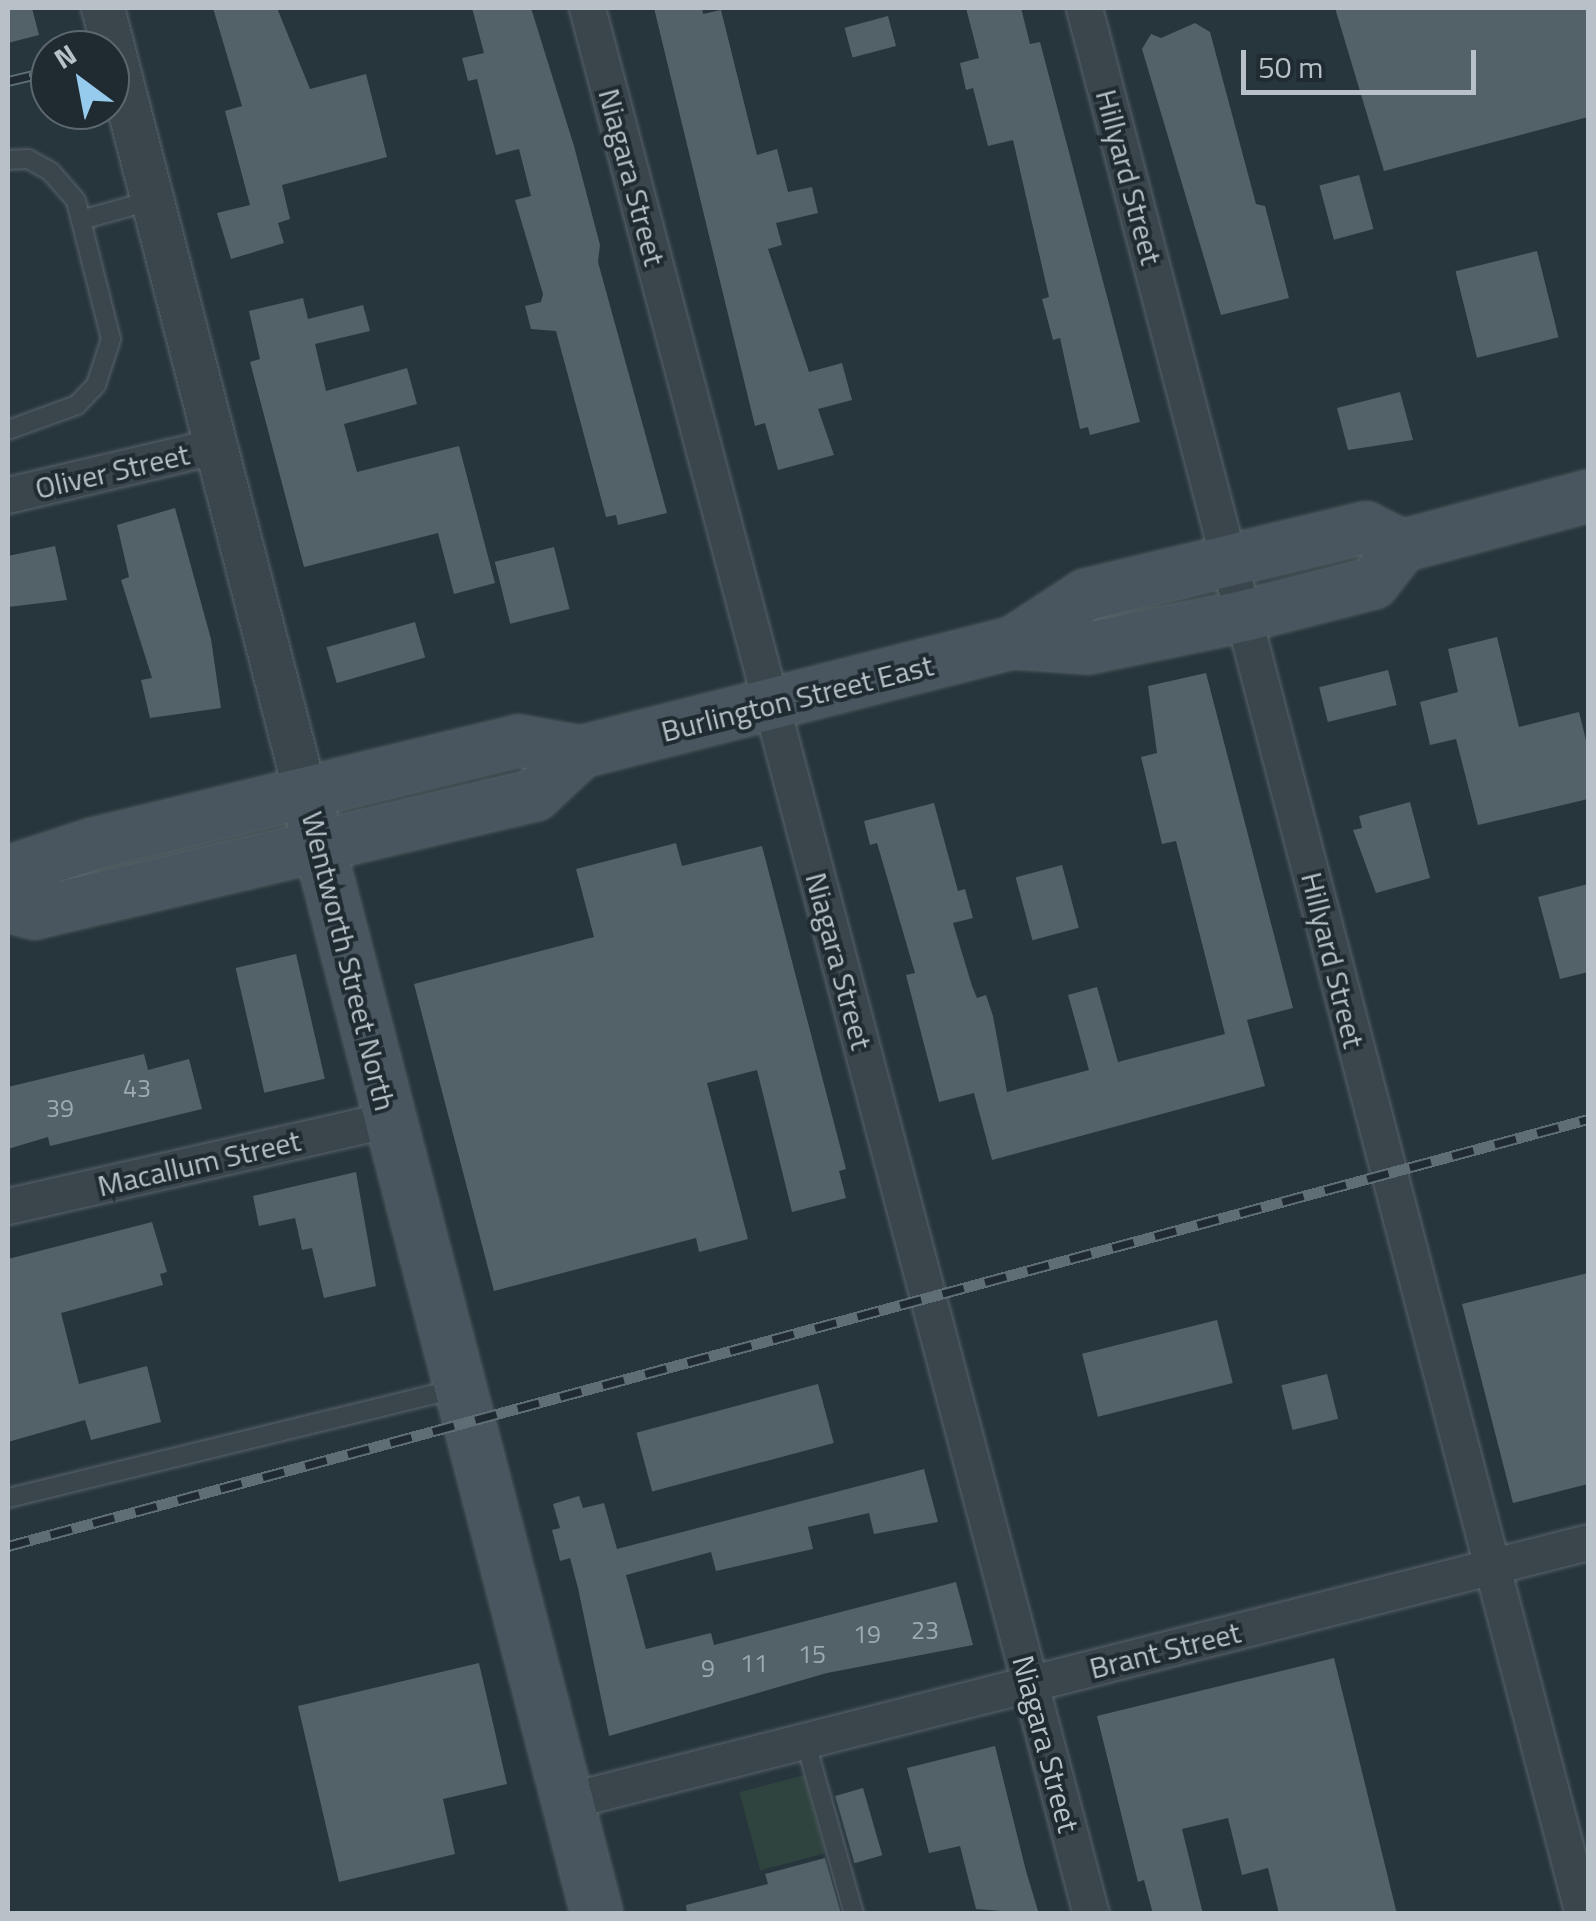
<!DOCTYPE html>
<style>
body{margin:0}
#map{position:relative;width:1596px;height:1921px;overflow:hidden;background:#27353c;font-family:"Titillium Web",sans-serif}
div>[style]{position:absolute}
.green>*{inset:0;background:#2f443f;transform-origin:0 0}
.building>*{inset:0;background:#536269;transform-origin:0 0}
.roads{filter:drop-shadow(0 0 2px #59646a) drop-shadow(0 0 2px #59646a)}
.service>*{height:18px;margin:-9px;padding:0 9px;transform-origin:9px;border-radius:9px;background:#3b464c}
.minor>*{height:35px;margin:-17.5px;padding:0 17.5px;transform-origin:17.5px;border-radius:17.5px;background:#3b464c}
.tertiary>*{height:42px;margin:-21px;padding:0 21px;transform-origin:21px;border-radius:21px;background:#3b464c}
.secondary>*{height:50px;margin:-25px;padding:0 25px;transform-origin:25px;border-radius:25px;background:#49565f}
.rail>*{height:11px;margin-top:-5.5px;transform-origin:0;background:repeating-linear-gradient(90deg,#202b31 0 22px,#5f6d75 0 44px);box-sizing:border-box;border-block:2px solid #5f6d75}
span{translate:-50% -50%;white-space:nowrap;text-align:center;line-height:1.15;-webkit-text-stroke:8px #202b31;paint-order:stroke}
.number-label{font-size:25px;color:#9ea9b0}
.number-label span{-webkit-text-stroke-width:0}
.street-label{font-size:30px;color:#b7c1c7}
.frame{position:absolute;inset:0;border:10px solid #b7c1c7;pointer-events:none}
.north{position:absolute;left:30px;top:30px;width:100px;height:100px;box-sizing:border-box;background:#202b31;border:2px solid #5c676d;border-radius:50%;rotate:328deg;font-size:28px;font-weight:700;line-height:40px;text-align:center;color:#b7c1c7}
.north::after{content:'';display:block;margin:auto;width:35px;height:45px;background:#96cbed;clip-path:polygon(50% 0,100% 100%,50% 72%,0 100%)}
.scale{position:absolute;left:1241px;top:50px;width:235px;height:45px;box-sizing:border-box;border:5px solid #b7c1c7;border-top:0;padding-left:12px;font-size:30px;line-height:35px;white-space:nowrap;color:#b7c1c7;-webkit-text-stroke:8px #202b31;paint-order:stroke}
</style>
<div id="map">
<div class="green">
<i style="left:804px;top:1775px;width:81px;height:67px;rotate:75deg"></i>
</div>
<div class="building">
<i style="clip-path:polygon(8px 8px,32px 8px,39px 35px,8px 43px)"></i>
<i style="clip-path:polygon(213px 8px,277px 8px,310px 89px,366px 74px,387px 157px,282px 185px,290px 219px,278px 223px,284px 243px,231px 259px,217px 213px,250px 205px,225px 111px,242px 106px)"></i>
<i style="clip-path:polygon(472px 8px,531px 8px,574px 146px,600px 245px,598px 262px,667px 513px,618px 525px,616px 515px,606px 517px,556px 331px,531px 329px,525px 306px,541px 302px,543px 294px,515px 200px,531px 196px,519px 149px,496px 155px,477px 79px,468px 81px,462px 58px,484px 53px)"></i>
<i style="clip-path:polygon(654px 8px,702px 8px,703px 14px,721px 10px,757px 155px,777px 149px,788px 192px,812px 187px,818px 213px,776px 223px,782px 245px,768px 249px,809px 372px,842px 363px,852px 400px,818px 409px,834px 455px,778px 470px,765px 423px,755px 426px)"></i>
<i style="clip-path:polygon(966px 8px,1021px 8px,1030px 44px,1040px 42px,1140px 422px,1090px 435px,1088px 427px,1080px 429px,1060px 338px,1053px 340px,1042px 299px,1049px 297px,1013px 140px,988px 146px,973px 88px,966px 90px,960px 63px,979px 58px)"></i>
<i style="clip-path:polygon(1335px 8px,1588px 8px,1588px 117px,1384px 171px)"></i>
<i style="left:888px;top:16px;width:31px;height:45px;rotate:75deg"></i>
<i style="clip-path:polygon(1195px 23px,1210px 32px,1256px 204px,1265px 206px,1289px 298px,1221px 315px,1142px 49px,1151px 34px,1161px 38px)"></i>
<i style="left:1359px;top:175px;width:56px;height:41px;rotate:75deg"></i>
<i style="left:1537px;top:251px;width:89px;height:84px;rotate:76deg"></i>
<i style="clip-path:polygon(303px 298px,308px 319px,363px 305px,370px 331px,315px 344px,326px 391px,407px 368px,417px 404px,344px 424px,357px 472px,459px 446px,495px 583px,454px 594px,438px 533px,304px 567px,250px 362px,260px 359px,249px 311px)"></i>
<i style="clip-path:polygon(1400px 392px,1413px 440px,1348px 450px,1337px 408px)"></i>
<i style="clip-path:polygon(175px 508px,211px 639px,221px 708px,150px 718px,141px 680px,152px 678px,121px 580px,129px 577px,117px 525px)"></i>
<i style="clip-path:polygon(55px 546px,67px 600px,8px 607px,8px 556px)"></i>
<i style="left:554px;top:547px;width:64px;height:61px;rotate:76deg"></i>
<i style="left:415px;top:622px;width:37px;height:92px;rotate:74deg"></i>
<i style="clip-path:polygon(1497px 637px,1519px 727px,1579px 712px,1588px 748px,1588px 799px,1478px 825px,1456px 739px,1430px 745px,1420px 702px,1458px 692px,1448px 649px)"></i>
<i style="left:1388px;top:670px;width:36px;height:71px;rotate:76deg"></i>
<i style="clip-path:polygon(1206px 673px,1293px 1008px,1247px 1020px,1265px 1086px,992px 1160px,974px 1093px,939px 1102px,906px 975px,915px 973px,877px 843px,870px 845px,864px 821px,934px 803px,958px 891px,965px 889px,973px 918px,953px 923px,972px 986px,977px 998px,986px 995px,993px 1016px,1007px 1092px,1089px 1070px,1068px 995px,1097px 987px,1118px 1062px,1225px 1034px,1176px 841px,1162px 844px,1141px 757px,1157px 753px,1148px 686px)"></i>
<i style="clip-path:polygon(1410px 802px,1430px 878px,1376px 893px,1353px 830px,1362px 828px,1359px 816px)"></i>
<i style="clip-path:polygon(676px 843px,682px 866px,762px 846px,846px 1169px,839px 1171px,846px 1198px,792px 1212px,757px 1070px,707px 1083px,748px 1239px,699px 1252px,696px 1238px,494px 1291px,414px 984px,594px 937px,576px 869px)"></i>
<i style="left:1062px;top:865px;width:65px;height:48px;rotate:75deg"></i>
<i style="clip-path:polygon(1588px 884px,1588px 972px,1560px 979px,1538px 897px)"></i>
<i style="left:296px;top:954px;width:128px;height:62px;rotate:77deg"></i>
<i style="clip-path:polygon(144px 1054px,148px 1070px,189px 1059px,202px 1109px,50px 1146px,48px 1137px,8px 1149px,8px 1087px)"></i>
<i style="clip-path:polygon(356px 1172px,376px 1286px,324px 1298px,312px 1248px,302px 1250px,295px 1218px,259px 1226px,253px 1196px)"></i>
<i style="clip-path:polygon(152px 1222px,167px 1272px,160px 1274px,163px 1285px,61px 1313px,79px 1384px,147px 1366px,161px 1422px,91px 1440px,85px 1420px,8px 1442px,8px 1259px)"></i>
<i style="clip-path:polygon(1588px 1273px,1588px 1484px,1513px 1503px,1462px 1304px)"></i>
<i style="left:1217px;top:1320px;width:65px;height:139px;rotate:76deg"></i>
<i style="left:1327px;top:1374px;width:46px;height:47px;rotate:76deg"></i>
<i style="left:818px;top:1384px;width:61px;height:188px;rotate:75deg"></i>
<i style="clip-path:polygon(924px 1469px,938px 1522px,874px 1534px,869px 1513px,808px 1527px,813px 1549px,716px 1571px,711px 1552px,626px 1575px,646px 1649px,711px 1633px,714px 1645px,956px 1582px,973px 1645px,827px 1673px,609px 1736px,578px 1588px,570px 1558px,560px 1561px,552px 1530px,560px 1528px,553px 1504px,579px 1496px,583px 1508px,604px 1503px,617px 1549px)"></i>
<i style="clip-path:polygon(1334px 1658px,1397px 1914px,1279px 1914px,1268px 1868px,1242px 1875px,1228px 1818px,1182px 1829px,1203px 1914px,1153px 1914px,1144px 1880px,1138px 1882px,1097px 1716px)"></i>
<i style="clip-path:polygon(479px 1663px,507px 1784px,443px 1799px,455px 1854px,339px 1882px,298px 1706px)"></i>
<i style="clip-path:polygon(995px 1746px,1026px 1871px,1039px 1914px,976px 1909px,960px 1846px,929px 1853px,907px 1768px)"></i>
<i style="left:863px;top:1788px;width:70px;height:29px;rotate:74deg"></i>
<i style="clip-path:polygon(825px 1858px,841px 1914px,687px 1914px,686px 1905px,768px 1884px,765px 1874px)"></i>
</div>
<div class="roads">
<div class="service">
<i style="left:8px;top:160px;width:20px;rotate:-3deg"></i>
<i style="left:28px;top:159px;width:26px;rotate:29deg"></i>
<i style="left:51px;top:172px;width:38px;rotate:49deg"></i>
<i style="left:76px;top:201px;width:142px;rotate:75.8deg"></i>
<i style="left:111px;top:339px;width:48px;rotate:108.1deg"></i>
<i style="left:96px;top:385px;width:28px;rotate:134deg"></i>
<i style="left:77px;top:405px;width:73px;rotate:160.1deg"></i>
<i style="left:81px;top:220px;width:75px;rotate:-15.5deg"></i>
<i style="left:8px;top:1498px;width:464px;rotate:-13.7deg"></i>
<i style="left:805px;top:1740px;width:181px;rotate:74.3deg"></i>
</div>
<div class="minor">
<i style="left:587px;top:8px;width:1972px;rotate:75.19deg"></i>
<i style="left:1084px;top:8px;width:1970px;rotate:75.33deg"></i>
<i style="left:8px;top:495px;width:214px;rotate:-13.3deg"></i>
<i style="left:8px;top:1206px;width:392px;rotate:-12.8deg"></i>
<i style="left:567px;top:1801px;width:1053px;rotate:-14.23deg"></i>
</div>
<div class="tertiary">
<i style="left:103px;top:8px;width:813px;rotate:75.54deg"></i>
</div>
<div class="secondary">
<i style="left:1013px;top:643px;width:87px;rotate:-33.3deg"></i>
<i style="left:1086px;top:595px;width:288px;rotate:-13.5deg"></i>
<i style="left:1366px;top:528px;width:40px;rotate:26.6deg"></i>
<i style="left:306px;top:795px;width:1156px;rotate:75.42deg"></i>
<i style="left:8px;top:872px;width:89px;rotate:-18.2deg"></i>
<i style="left:93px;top:844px;width:437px;rotate:-13.6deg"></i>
<i style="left:518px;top:741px;width:64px;rotate:9.9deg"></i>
<i style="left:581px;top:752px;width:446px;rotate:-14.2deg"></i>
<i style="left:1013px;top:643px;width:75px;rotate:3.8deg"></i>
<i style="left:1088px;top:648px;width:159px;rotate:-11.6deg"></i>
<i style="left:1244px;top:616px;width:133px;rotate:-14.3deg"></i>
<i style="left:1373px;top:583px;width:47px;rotate:-51.9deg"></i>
<i style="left:1402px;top:546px;width:193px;rotate:-15deg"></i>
<i style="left:8px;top:906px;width:28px;rotate:15deg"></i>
<i style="left:35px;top:913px;width:514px;rotate:-13.28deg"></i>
<i style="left:535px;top:795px;width:63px;rotate:-43.1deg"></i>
</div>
</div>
<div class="rail">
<i style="left:8px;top:81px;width:43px;rotate:-13.4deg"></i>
<i style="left:8px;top:1546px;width:1637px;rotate:-15.12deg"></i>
</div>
<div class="number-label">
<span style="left:137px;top:1088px">43</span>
<span style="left:60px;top:1108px">39</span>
<span style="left:925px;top:1630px">23</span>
<span style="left:867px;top:1634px">19</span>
<span style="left:812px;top:1654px">15</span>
<span style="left:754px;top:1663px">11</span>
<span style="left:708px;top:1668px">9</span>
</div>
<div class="street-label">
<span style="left:632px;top:177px;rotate:75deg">Niagara Street</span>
<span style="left:1129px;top:177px;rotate:75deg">Hillyard Street</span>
<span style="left:112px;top:471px;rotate:-13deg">Oliver Street</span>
<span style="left:797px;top:698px;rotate:-14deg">Burlington Street East</span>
<span style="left:1333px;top:960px;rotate:76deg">Hillyard Street</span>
<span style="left:349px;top:961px;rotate:76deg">Wentworth Street North</span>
<span style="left:839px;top:961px;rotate:75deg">Niagara Street</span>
<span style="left:199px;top:1163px;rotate:-13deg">Macallum Street</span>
<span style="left:1165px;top:1650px;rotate:-14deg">Brant Street</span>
<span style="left:1046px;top:1744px;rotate:75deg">Niagara Street</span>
</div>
<div class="frame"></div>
<div class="north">N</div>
<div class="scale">50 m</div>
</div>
